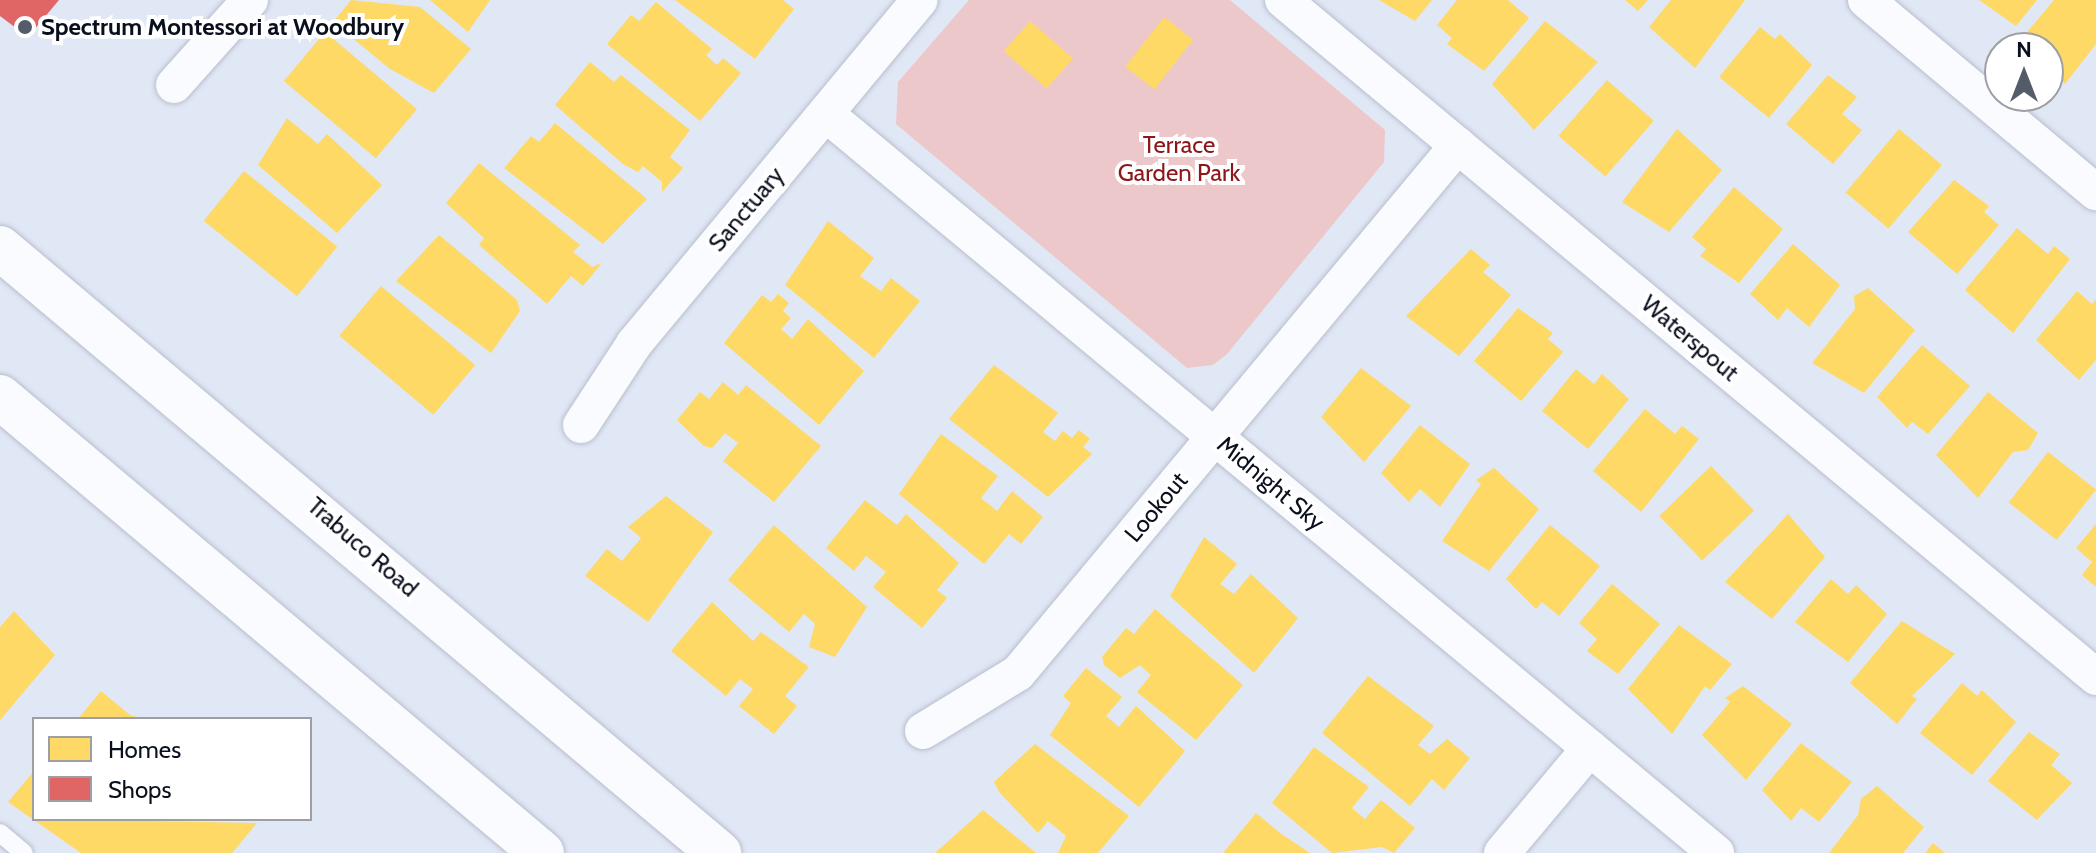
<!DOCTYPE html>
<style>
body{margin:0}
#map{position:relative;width:2096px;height:853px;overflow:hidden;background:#e0e7f5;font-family:Cabin,sans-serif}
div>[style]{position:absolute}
.green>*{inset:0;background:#edc8ca}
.homes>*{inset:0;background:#ffd966;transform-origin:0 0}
.shops>*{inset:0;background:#e06666}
.roads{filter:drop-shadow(0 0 2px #b8becc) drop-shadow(0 0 2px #b8becc)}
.lane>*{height:18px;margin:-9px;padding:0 9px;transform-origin:9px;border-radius:9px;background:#fafbfe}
.street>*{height:36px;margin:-18px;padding:0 18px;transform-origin:18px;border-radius:18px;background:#fafbfe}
.secondary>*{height:44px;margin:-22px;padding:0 22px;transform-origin:22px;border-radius:22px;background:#fafbfe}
.dots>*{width:22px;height:22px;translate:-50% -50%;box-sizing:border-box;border:4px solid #fff;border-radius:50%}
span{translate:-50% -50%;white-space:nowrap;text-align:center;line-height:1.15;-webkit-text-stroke:8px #fff;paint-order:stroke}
.poi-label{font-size:24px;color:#090f1d;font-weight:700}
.left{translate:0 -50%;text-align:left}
.park-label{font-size:24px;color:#8c171b}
.street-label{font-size:24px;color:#090f1d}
.legend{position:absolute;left:32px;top:717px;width:280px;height:104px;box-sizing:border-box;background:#fff;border:2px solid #9d9fa5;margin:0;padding:10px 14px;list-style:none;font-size:24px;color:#090f1d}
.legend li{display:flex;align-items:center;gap:16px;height:40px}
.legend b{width:40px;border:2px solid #9d9fa5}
.north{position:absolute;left:1984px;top:32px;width:80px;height:80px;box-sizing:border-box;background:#fff;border:2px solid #9d9fa5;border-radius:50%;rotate:0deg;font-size:22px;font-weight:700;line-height:32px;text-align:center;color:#090f1d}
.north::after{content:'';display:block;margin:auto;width:28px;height:36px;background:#545b69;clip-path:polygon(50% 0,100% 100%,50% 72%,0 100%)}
</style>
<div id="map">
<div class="green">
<i style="clip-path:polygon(969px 0,1230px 0,1385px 130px,1384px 162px,1227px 354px,1213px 365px,1187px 368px,896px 124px,898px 82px)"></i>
</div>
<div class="homes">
<i style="clip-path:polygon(351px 0,420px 7px,471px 49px,434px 93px,390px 69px,333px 22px)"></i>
<i style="clip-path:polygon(430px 0,490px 0,468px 32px)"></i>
<i style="clip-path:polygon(675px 0,783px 0,794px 9px,755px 59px)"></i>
<i style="clip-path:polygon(1379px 0,1432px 0,1415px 21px)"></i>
<i style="clip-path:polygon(1457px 0,1508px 0,1529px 18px,1484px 71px,1447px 44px,1452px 38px,1437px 25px)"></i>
<i style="clip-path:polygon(1625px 0,1648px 0,1638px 11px)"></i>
<i style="clip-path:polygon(1671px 0,1745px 0,1695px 68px,1649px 27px)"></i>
<i style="clip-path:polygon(1979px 0,2037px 0,2016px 26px)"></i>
<i style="clip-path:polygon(2054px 0,2096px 0,2096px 44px,2065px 84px,2048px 69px,2048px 48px,2023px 37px)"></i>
<i style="clip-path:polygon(656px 2px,712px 49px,706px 55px,717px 65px,723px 58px,741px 73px,700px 121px,607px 44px,631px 15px,639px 21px)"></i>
<i style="left:1164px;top:17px;width:37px;height:63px;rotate:38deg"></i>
<i style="left:1030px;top:21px;width:57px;height:40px;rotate:41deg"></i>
<i style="clip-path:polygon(1545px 21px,1598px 62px,1534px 130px,1492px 84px)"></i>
<i style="clip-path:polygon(1760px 27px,1775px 39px,1780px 34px,1812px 65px,1769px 118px,1719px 77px)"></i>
<i style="left:325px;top:32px;width:120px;height:64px;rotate:40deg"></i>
<i style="clip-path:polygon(590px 62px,614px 82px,621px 75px,690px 130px,670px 157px,683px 168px,662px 192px,662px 182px,643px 166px,638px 172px,623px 164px,555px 105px)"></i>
<i style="clip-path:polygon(1828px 75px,1857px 97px,1842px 114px,1862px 130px,1833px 164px,1786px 124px)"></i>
<i style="left:1607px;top:80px;width:62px;height:74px;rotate:41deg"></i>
<i style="clip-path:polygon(287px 118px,318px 144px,327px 134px,382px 185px,337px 233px,258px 165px)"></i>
<i style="clip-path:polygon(555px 123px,647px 199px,603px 244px,504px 168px,531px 136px,539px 142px)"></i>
<i style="clip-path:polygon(1677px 129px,1722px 170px,1669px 232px,1622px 202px)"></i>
<i style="left:1899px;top:129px;width:56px;height:83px;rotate:40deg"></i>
<i style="clip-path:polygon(479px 163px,580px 245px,573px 252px,592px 267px,602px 263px,583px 286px,571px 276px,547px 304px,479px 245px,484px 238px,446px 203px)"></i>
<i style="left:244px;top:171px;width:120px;height:64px;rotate:39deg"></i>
<i style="clip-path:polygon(1954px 180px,1989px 206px,1984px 212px,1999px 225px,1957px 274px,1908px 232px)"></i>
<i style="clip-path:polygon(1734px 187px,1783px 229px,1739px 283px,1700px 256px,1706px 249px,1692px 237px)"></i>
<i style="clip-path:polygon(828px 221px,874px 258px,860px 276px,881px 291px,891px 278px,920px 301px,874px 358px,785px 285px)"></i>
<i style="clip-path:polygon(2017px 228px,2048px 254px,2054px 246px,2070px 259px,2013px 333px,1965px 290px)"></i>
<i style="clip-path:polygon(439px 235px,517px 300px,520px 311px,491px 353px,396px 281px)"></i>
<i style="clip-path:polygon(1793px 244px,1840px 285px,1809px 327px,1787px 308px,1778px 320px,1750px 294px)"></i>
<i style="clip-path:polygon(1471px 249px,1490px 265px,1483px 272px,1511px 295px,1459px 356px,1406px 316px)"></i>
<i style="left:381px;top:286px;width:123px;height:65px;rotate:40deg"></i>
<i style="clip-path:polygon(1868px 288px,1915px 330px,1864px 393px,1812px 363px,1855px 309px,1854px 296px)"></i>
<i style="clip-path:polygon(2077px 291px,2092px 304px,2096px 299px,2096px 360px,2079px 380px,2036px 340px)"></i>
<i style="clip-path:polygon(778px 294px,789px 303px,783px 311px,791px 318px,781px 329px,792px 339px,808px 319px,864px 371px,819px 425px,724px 343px,762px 295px,771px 302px)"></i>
<i style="clip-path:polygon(1518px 308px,1553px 333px,1548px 339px,1563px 352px,1521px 401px,1474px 361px)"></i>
<i style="clip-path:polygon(1922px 345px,1970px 386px,1928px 434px,1912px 422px,1907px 428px,1877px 397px)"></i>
<i style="clip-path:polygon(994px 365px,1058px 413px,1043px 432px,1055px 441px,1063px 431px,1072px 438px,1079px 430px,1090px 439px,1083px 447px,1092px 454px,1048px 497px,949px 419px)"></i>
<i style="clip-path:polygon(1361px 368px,1411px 406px,1364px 462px,1321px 417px)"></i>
<i style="clip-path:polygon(1576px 369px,1594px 384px,1602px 374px,1629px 399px,1588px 449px,1542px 411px)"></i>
<i style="clip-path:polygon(723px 382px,738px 395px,746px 385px,821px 446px,774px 502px,723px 461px,738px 443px,725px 433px,712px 448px,704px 446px,677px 420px,700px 392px,709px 399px)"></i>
<i style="clip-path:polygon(1988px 392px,2038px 433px,2028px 450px,2013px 452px,1978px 498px,1936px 455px)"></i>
<i style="clip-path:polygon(1645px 409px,1675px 434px,1682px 426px,1699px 439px,1641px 512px,1593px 471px)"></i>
<i style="clip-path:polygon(1420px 425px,1470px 464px,1440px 507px,1420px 489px,1409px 502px,1381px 473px)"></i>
<i style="clip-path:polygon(941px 434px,998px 476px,981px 498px,997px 511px,1012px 491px,1043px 517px,1021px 544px,1009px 534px,984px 564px,899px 494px)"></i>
<i style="left:2048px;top:452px;width:61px;height:64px;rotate:38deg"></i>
<i style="left:1711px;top:466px;width:62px;height:72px;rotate:46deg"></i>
<i style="clip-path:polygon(1494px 468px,1539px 509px,1489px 571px,1442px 541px,1481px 484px,1476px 480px)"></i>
<i style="clip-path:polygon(666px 496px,713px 532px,648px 622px,585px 576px,607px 549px,622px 561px,641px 538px,628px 527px)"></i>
<i style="clip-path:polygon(865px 500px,897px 525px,906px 514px,959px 563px,937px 590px,947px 598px,922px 628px,873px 587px,886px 572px,866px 556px,854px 571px,826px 548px)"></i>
<i style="clip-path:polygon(1788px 514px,1825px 557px,1772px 619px,1725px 582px)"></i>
<i style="clip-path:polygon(2096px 524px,2096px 587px,2082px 575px,2092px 562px,2076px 548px)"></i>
<i style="clip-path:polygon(774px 525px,867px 607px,835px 657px,809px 647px,815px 624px,804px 614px,789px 632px,728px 580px)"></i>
<i style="clip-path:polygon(1550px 525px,1600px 566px,1559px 616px,1542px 602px,1536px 609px,1506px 579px)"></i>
<i style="clip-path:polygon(1204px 537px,1237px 564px,1220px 584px,1234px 594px,1251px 574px,1298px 618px,1254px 673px,1170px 596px)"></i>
<i style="clip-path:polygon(1831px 579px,1848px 594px,1856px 585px,1887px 614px,1848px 662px,1795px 622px)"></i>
<i style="clip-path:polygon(1612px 584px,1660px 624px,1618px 674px,1587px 651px,1597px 639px,1579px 623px)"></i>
<i style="clip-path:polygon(712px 602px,753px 641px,761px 632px,809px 667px,785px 696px,797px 706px,774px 734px,739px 706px,753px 689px,740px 679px,726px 696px,671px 651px)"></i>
<i style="clip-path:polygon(1155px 609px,1243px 685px,1196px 740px,1137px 692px,1151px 675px,1140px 665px,1120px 678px,1104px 665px,1102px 657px,1126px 628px,1134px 634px)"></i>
<i style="clip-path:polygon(14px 611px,55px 655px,0 720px,0 627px)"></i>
<i style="clip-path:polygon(1902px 621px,1955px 654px,1912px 696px,1917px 699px,1897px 724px,1850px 683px)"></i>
<i style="clip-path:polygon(1679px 625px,1732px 664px,1710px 690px,1705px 686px,1672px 734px,1628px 689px)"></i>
<i style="clip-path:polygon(1086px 668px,1122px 697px,1106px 716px,1119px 727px,1136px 706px,1185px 751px,1139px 807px,1050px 735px,1071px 703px,1063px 696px)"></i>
<i style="clip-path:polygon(1368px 676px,1434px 726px,1418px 745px,1430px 754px,1447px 739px,1470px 758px,1444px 790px,1432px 779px,1410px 806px,1322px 733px)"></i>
<i style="clip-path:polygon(1962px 683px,1977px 696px,1982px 690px,2016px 722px,1972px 775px,1920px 733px)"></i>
<i style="clip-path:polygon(1743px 686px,1792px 724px,1746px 780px,1702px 735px,1730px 702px,1725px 698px)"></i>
<i style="clip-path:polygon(101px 691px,130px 715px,144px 719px,78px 719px)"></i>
<i style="clip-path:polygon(2029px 732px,2060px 754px,2051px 765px,2072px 783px,2037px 820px,1988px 781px)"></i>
<i style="clip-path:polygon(1801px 743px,1852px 782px,1819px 822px,1801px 808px,1791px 821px,1762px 790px)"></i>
<i style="clip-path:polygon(1035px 744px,1129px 816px,1098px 853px,1058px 853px,1066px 836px,1048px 821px,1038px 833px,999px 792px,994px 782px)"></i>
<i style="clip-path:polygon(1314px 747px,1369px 787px,1352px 808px,1365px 819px,1381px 800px,1415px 828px,1394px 853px,1382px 847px,1332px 853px,1272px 803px)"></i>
<i style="clip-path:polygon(34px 771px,34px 819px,257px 823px,232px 853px,81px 853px,8px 802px)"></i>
<i style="clip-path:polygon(1877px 786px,1924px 827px,1903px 853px,1829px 853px,1858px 815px,1861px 799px)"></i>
<i style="clip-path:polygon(983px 810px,1036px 853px,935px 853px)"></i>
<i style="clip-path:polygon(1256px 813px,1280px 833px,1310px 853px,1223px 853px)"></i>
<i style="clip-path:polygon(1933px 843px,1945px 853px,1925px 853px)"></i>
</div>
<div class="shops">
<i style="clip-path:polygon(0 0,59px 0,28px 37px,0 16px)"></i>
</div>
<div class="roads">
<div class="lane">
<i style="left:0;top:833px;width:31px;rotate:40deg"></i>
</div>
<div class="street">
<i style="left:1283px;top:0;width:1058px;rotate:39.78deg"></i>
<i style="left:1866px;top:0;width:300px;rotate:39.9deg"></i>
<i style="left:174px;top:85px;width:114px;rotate:-48.2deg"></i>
<i style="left:826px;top:114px;width:1157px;rotate:39.7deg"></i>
<i style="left:581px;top:425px;width:97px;rotate:-56.8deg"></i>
<i style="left:634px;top:344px;width:447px;rotate:-50.3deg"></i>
<i style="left:923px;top:731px;width:111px;rotate:-31.4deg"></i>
<i style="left:1018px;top:673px;width:687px;rotate:-50.19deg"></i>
<i style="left:1502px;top:853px;width:137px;rotate:-50deg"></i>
</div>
<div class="secondary">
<i style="left:0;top:248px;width:940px;rotate:40.08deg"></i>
<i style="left:0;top:397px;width:708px;rotate:40.07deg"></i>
</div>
</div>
<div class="dots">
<i style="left:25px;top:27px;background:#545b69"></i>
</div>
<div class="poi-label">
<span class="left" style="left:41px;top:27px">Spectrum Montessori at Woodbury</span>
</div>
<div class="park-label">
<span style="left:1179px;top:159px">Terrace<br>Garden Park</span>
</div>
<div class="street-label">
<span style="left:746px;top:209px;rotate:-50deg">Sanctuary</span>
<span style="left:1690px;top:338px;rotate:40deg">Waterspout</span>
<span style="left:1271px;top:483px;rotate:40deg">Midnight Sky</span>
<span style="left:1156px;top:507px;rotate:-50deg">Lookout</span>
<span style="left:363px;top:547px;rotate:41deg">Trabuco Road</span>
</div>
<ul class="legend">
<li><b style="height:22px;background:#ffd966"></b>Homes</li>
<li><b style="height:22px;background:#e06666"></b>Shops</li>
</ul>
<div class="north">N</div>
</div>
